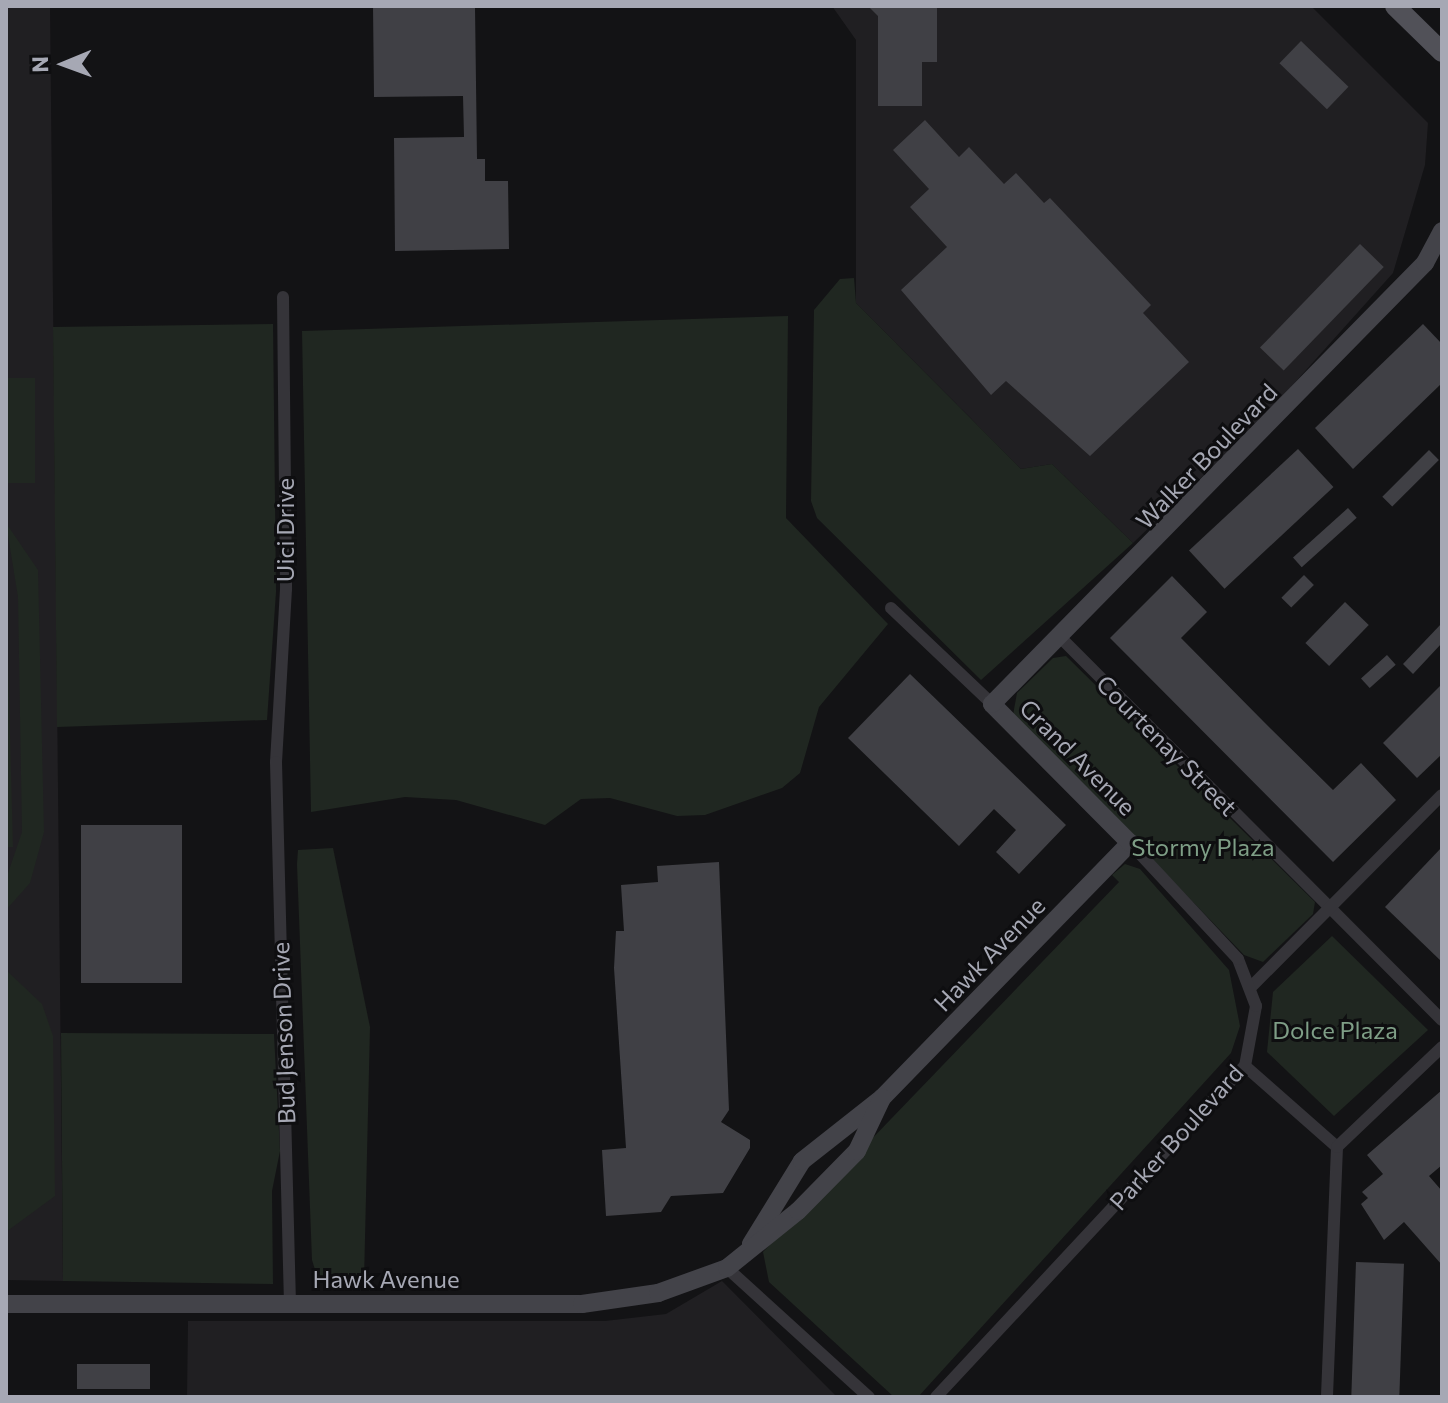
<!DOCTYPE html>
<style>
body{margin:0}
#map{position:relative;width:1448px;height:1403px;overflow:hidden;background:#131315;font-family:Commissioner,sans-serif}
div>[style]{position:absolute}
.built>*{inset:0;background:#201f22}
.green>*{inset:0;background:#202721;transform-origin:0 0}
.building>*{inset:0;background:#404045;transform-origin:0 0}
.street>*{height:12px;margin:-6px;padding:0 6px;transform-origin:6px;border-radius:6px;background:#353439}
.secondary>*{height:18px;margin:-9px;padding:0 9px;transform-origin:9px;border-radius:9px;background:#434349}
.primary>*{height:20px;margin:-10px;padding:0 10px;transform-origin:10px;border-radius:10px;background:#515158}
span{translate:-50% -50%;white-space:nowrap;text-align:center;line-height:1.15;-webkit-text-stroke:6px #0e0e10;paint-order:stroke}
.street-label{font-size:24px;color:#a6a8b4}
.park-label{font-size:24px;color:#7e9e86}
.frame{position:absolute;inset:0;border:8px solid #a6a8b4;pointer-events:none}
.north{position:absolute;left:24px;top:24px;width:80px;height:80px;-webkit-text-stroke:6px #0e0e10;paint-order:stroke;rotate:269deg;font-size:22px;font-weight:700;line-height:32px;text-align:center;color:#a6a8b4}
.north::after{content:'';display:block;margin:auto;width:28px;height:36px;background:#a6a8b4;clip-path:polygon(50% 0,100% 100%,50% 72%,0 100%)}
</style>
<div id="map">
<div class="built">
<i style="clip-path:polygon(6px 6px,50px 6px,63px 1281px,6px 1280px)"></i>
<i style="clip-path:polygon(832px 6px,1311px 6px,1428px 123px,1425px 165px,1393px 273px,1264px 417px,1133px 543px,1052px 464px,1021px 469px,856px 303px,856px 40px)"></i>
<i style="clip-path:polygon(722px 1281px,837px 1397px,187px 1397px,188px 1321px,605px 1321px,666px 1314px)"></i>
</div>
<div class="green">
<i style="clip-path:polygon(854px 278px,856px 303px,1021px 469px,1052px 464px,1133px 543px,981px 680px,817px 518px,811px 501px,814px 310px,840px 279px)"></i>
<i style="clip-path:polygon(788px 316px,786px 518px,888px 624px,819px 707px,800px 773px,782px 788px,705px 815px,677px 816px,610px 798px,581px 799px,545px 825px,456px 800px,405px 797px,311px 812px,302px 331px)"></i>
<i style="clip-path:polygon(273px 324px,276px 592px,267px 720px,57px 727px,53px 327px)"></i>
<i style="left:6px;top:378px;width:29px;height:105px"></i>
<i style="clip-path:polygon(6px 523px,38px 570px,44px 832px,30px 883px,6px 910px,6px 879px,22px 832px,18px 597px)"></i>
<i style="clip-path:polygon(6px 586px,13px 847px,6px 847px)"></i>
<i style="clip-path:polygon(1066px 656px,1315px 902px,1313px 914px,1263px 962px,1244px 955px,1013px 715px,1017px 693px,1053px 658px)"></i>
<i style="clip-path:polygon(333px 848px,370px 1027px,364px 1280px,318px 1279px,312px 1260px,297px 864px,298px 850px)"></i>
<i style="clip-path:polygon(1125px 864px,1140px 869px,1229px 970px,1240px 1026px,1231px 1053px,918px 1397px,894px 1397px,769px 1282px,763px 1252px,1119px 882px,1112px 875px)"></i>
<i style="clip-path:polygon(1332px 936px,1428px 1030px,1334px 1116px,1267px 1052px,1273px 992px)"></i>
<i style="clip-path:polygon(6px 970px,42px 1004px,53px 1036px,55px 1196px,6px 1232px)"></i>
<i style="clip-path:polygon(61px 1033px,274px 1034px,280px 1151px,272px 1191px,273px 1284px,63px 1281px)"></i>
</div>
<div class="building">
<i style="clip-path:polygon(373px 6px,475px 7px,477px 159px,485px 159px,485px 181px,508px 181px,509px 249px,395px 251px,394px 138px,464px 137px,463px 96px,374px 97px)"></i>
<i style="clip-path:polygon(868px 6px,937px 6px,937px 62px,922px 62px,922px 106px,878px 106px,878px 16px)"></i>
<i style="left:1301px;top:41px;width:66px;height:31px;rotate:44deg"></i>
<i style="clip-path:polygon(925px 120px,959px 157px,969px 147px,1004px 184px,1016px 173px,1044px 203px,1050px 198px,1151px 305px,1143px 313px,1189px 362px,1090px 456px,1006px 381px,991px 395px,901px 290px,947px 247px,910px 207px,929px 189px,893px 150px)"></i>
<i style="left:1360px;top:244px;width:33px;height:144px;rotate:44deg"></i>
<i style="clip-path:polygon(1423px 324px,1442px 344px,1442px 383px,1353px 469px,1315px 428px)"></i>
<i style="left:1298px;top:449px;width:52px;height:149px;rotate:47deg"></i>
<i style="left:1429px;top:450px;width:14px;height:66px;rotate:45deg"></i>
<i style="left:1348px;top:508px;width:13px;height:74px;rotate:48deg"></i>
<i style="left:1304px;top:575px;width:14px;height:32px;rotate:45deg"></i>
<i style="clip-path:polygon(1172px 576px,1207px 612px,1181px 638px,1264px 722px,1333px 790px,1361px 763px,1396px 800px,1333px 862px,1110px 638px)"></i>
<i style="left:1345px;top:602px;width:33px;height:57px;rotate:44deg"></i>
<i style="clip-path:polygon(1442px 623px,1442px 643px,1413px 674px,1403px 664px)"></i>
<i style="left:1387px;top:655px;width:13px;height:35px;rotate:48deg"></i>
<i style="clip-path:polygon(910px 674px,1066px 825px,1019px 874px,996px 852px,1016px 830px,994px 809px,959px 846px,848px 738px)"></i>
<i style="clip-path:polygon(1442px 684px,1442px 754px,1417px 778px,1383px 743px)"></i>
<i style="left:81px;top:825px;width:101px;height:158px"></i>
<i style="clip-path:polygon(1442px 847px,1442px 962px,1385px 907px)"></i>
<i style="clip-path:polygon(719px 862px,729px 1110px,721px 1122px,750px 1140px,750px 1148px,723px 1193px,671px 1196px,661px 1212px,606px 1216px,602px 1150px,626px 1148px,614px 968px,616px 931px,624px 931px,621px 885px,658px 882px,657px 866px)"></i>
<i style="clip-path:polygon(1442px 1090px,1442px 1165px,1429px 1176px,1442px 1191px,1442px 1265px,1404px 1222px,1384px 1240px,1361px 1204px,1368px 1198px,1362px 1192px,1383px 1174px,1367px 1155px)"></i>
<i style="left:1356px;top:1262px;width:48px;height:135px;rotate:2deg"></i>
<i style="left:150px;top:1364px;width:25px;height:73px;rotate:90deg"></i>
</div>
<div class="street">
<i style="left:283px;top:297px;width:292px;rotate:89.4deg"></i>
<i style="left:286px;top:589px;width:173px;rotate:93.3deg"></i>
<i style="left:276px;top:762px;width:541px;rotate:88.52deg"></i>
<i style="left:891px;top:608px;width:139px;rotate:43.5deg"></i>
<i style="left:1062px;top:639px;width:538px;rotate:45.08deg"></i>
<i style="left:1252px;top:986px;width:269px;rotate:-45.2deg"></i>
<i style="left:1245px;top:1066px;width:123px;rotate:41.4deg"></i>
<i style="left:1337px;top:1147px;width:250px;rotate:92.3deg"></i>
<i style="left:1337px;top:1147px;width:145px;rotate:-43.6deg"></i>
<i style="left:727px;top:1268px;width:192px;rotate:42.3deg"></i>
<i style="left:936px;top:1397px;width:453px;rotate:-47deg"></i>
<i style="left:1245px;top:1066px;width:61px;rotate:-79.6deg"></i>
<i style="left:1256px;top:1006px;width:50px;rotate:-111deg"></i>
<i style="left:1238px;top:959px;width:158px;rotate:-133deg"></i>
</div>
<div class="secondary">
<i style="left:751px;top:1244px;width:97px;rotate:-58.4deg"></i>
<i style="left:802px;top:1161px;width:102px;rotate:-38.2deg"></i>
<i style="left:882px;top:1098px;width:356px;rotate:-45.8deg"></i>
<i style="left:1130px;top:843px;width:196px;rotate:-134.8deg"></i>
<i style="left:992px;top:704px;width:618px;rotate:-45.52deg"></i>
<i style="left:1425px;top:263px;width:36px;rotate:-62deg"></i>
<i style="left:6px;top:1304px;width:576px"></i>
<i style="left:582px;top:1304px;width:77px;rotate:-8.2deg"></i>
<i style="left:658px;top:1293px;width:73px;rotate:-19.9deg"></i>
<i style="left:727px;top:1268px;width:91px;rotate:-38.8deg"></i>
<i style="left:798px;top:1211px;width:84px;rotate:-45.5deg"></i>
<i style="left:857px;top:1151px;width:59px;rotate:-64.7deg"></i>
</div>
<div class="primary">
<i style="left:1395px;top:6px;width:66px;rotate:44.4deg"></i>
</div>
<div class="street-label">
<span style="left:1206px;top:456px;rotate:-46deg">Walker Boulevard</span>
<span style="left:285px;top:530px;rotate:-90deg">Uici Drive</span>
<span style="left:1167px;top:745px;rotate:45deg">Courtenay Street</span>
<span style="left:1078px;top:757px;rotate:45deg">Grand Avenue</span>
<span style="left:989px;top:954px;rotate:-46deg">Hawk Avenue</span>
<span style="left:283px;top:1033px;rotate:-92deg">Bud Jenson Drive</span>
<span style="left:1176px;top:1137px;rotate:-48deg">Parker Boulevard</span>
<span style="left:386px;top:1279px">Hawk Avenue</span>
</div>
<div class="park-label">
<span style="left:1203px;top:847px">Stormy Plaza</span>
<span style="left:1335px;top:1030px">Dolce Plaza</span>
</div>
<div class="frame"></div>
<div class="north">N</div>
</div>
